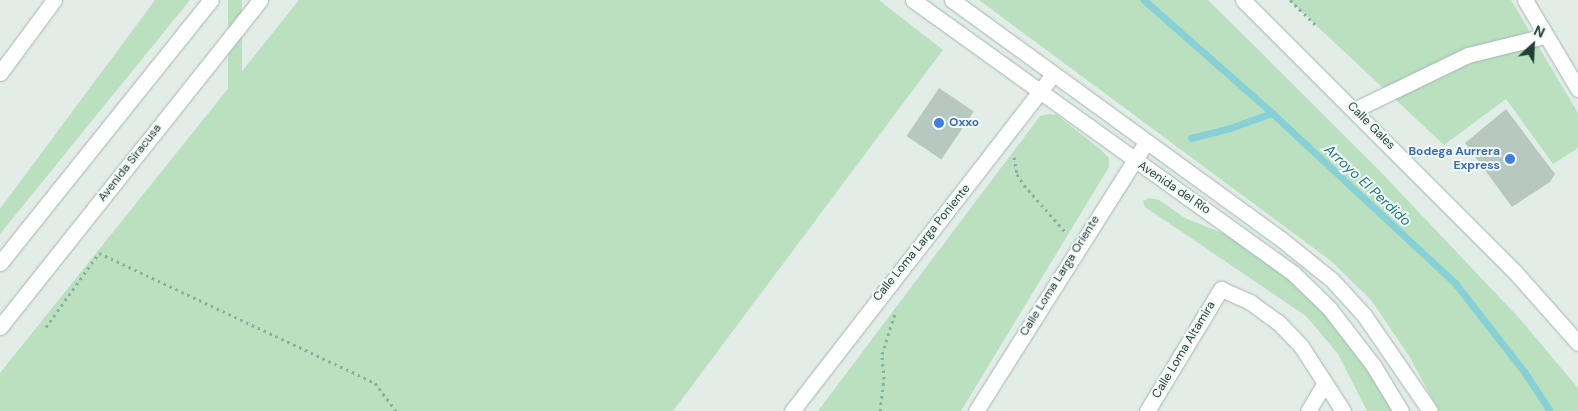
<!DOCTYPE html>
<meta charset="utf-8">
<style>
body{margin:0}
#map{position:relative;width:1578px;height:411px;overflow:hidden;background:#e2ede7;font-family:"DM Sans",sans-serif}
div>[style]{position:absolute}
.green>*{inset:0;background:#bae0c0;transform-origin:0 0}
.stream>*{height:7px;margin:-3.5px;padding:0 3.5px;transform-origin:3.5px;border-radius:3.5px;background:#87d1d6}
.building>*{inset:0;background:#b7c8c0;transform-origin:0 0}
.path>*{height:3px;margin-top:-1.5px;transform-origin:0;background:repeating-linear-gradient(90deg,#81b39e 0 2.5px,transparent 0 6.5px)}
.roads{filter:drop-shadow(0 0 1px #a4b6ae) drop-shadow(0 0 1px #a4b6ae)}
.street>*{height:15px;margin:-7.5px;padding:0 7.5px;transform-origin:7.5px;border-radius:7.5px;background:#fff}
.secondary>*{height:15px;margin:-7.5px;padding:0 7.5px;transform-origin:7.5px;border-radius:7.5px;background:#fff}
.dots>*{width:14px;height:14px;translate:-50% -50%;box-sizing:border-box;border:2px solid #f3f9f6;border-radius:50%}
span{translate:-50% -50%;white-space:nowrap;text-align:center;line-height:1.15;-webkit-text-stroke:4px #f3f9f6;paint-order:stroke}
.shop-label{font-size:12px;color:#366cbe;font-weight:700}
.left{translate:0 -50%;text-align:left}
.right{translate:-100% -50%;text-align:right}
.street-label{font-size:12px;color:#214035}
.water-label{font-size:14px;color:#177980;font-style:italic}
.north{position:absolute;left:1508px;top:20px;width:50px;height:50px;-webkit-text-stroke:4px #f3f9f6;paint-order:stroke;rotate:25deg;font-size:14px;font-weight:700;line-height:20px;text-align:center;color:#214035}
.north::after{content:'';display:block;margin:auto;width:18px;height:22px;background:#214035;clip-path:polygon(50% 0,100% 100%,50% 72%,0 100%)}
</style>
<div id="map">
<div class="green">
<i style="clip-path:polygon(155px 0,190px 0,0 234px,0 209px)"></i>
<i style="left:228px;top:0;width:14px;height:366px"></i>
<i style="clip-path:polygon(299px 0,879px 0,943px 50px,673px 411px,0 411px,0 373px)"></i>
<i style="clip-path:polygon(979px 0,1208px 0,1376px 167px,1520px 319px,1578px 388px,1578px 411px,1439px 411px,1409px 356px,1371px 300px,1331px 261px)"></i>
<i style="clip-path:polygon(1289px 0,1511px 0,1578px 113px,1578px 148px,1553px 164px,1506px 99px,1444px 145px)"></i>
<i style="clip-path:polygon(1048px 114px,1057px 115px,1100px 149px,1109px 158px,1109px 167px,961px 411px,818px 411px,1040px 116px)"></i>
<i style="clip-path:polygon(1150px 198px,1159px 200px,1185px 218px,1237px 239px,1302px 287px,1343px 332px,1394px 411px,1367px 411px,1338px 354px,1306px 316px,1145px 207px,1143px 201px)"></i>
</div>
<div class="stream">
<i style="left:1144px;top:0;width:171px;rotate:41.4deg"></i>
<i style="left:1272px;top:113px;width:250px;rotate:42.9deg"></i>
<i style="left:1455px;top:283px;width:114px;rotate:52.1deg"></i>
<i style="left:1525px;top:373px;width:45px;rotate:56.7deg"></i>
<i style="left:1191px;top:138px;width:40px;rotate:-14.4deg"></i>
<i style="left:1230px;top:128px;width:45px;rotate:-19.7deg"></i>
</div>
<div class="building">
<i style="left:939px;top:88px;width:42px;height:58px;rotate:34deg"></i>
<i style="clip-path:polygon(1506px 109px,1555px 174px,1550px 182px,1512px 207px,1465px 143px)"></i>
</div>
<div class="path">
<i style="left:1290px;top:0;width:35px;rotate:44deg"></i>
<i style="left:1014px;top:157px;width:17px;rotate:80deg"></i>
<i style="left:1017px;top:174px;width:13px;rotate:58deg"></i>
<i style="left:1024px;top:185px;width:65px;rotate:48.7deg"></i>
<i style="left:46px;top:327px;width:91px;rotate:-54.4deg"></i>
<i style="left:99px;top:253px;width:305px;rotate:25.2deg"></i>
<i style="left:375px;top:383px;width:35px;rotate:53deg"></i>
<i style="left:880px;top:411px;width:32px;rotate:-83deg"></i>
<i style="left:884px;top:379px;width:25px;rotate:-95deg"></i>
<i style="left:882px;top:354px;width:46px;rotate:-72.3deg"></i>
</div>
<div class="roads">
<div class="street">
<i style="left:1525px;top:0;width:104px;rotate:59.2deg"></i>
<i style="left:0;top:73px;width:91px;rotate:-53.5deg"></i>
<i style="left:1354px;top:110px;width:127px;rotate:-25.8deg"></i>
<i style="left:1468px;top:55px;width:79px;rotate:-13.9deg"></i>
<i style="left:0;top:263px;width:337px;rotate:-51.3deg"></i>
<i style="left:0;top:327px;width:418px;rotate:-51.5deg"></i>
<i style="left:792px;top:411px;width:425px;rotate:-52.2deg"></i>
<i style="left:976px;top:411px;width:318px;rotate:-57.7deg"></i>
<i style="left:1147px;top:411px;width:143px;rotate:-58.8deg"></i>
<i style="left:1221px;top:289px;width:32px;rotate:24deg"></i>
<i style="left:1250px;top:302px;width:34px;rotate:36deg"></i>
<i style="left:1278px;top:322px;width:33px;rotate:46deg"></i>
<i style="left:1301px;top:346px;width:77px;rotate:57.1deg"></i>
<i style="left:1308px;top:411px;width:33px;rotate:-59deg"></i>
</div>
<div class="secondary">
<i style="left:913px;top:0;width:469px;rotate:35.7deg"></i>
<i style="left:1294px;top:274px;width:49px;rotate:44.2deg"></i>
<i style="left:1329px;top:308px;width:72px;rotate:52.3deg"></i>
<i style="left:1373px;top:365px;width:54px;rotate:58.7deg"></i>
<i style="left:952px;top:0;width:407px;rotate:36deg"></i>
<i style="left:1281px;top:239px;width:65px;rotate:38.8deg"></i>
<i style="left:1332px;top:280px;width:47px;rotate:47.6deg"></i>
<i style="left:1364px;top:315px;width:116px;rotate:55.5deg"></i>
<i style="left:1243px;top:0;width:385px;rotate:45deg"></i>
<i style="left:1515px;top:272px;width:95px;rotate:48.4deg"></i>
</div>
</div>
<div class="dots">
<i style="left:939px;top:123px;background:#3f7fe0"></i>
<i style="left:1510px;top:159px;background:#3f7fe0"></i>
</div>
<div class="shop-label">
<span class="left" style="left:949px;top:123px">Oxxo</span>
<span class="right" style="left:1500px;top:159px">Bodega Aurrera<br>Express</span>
</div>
<div class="street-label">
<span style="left:1371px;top:126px;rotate:45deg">Calle Gales</span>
<span style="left:130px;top:163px;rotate:-52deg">Avenida Siracusa</span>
<span style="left:1174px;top:188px;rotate:34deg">Avenida del Río</span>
<span style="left:922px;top:243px;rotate:-51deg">Calle Loma Larga Poniente</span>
<span style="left:1060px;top:276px;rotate:-58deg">Calle Loma Larga Oriente</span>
<span style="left:1184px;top:350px;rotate:-59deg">Calle Loma Altamira</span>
</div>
<div class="water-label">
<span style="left:1368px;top:185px;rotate:43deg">Arroyo El Perdido</span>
</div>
<div class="north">N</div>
</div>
